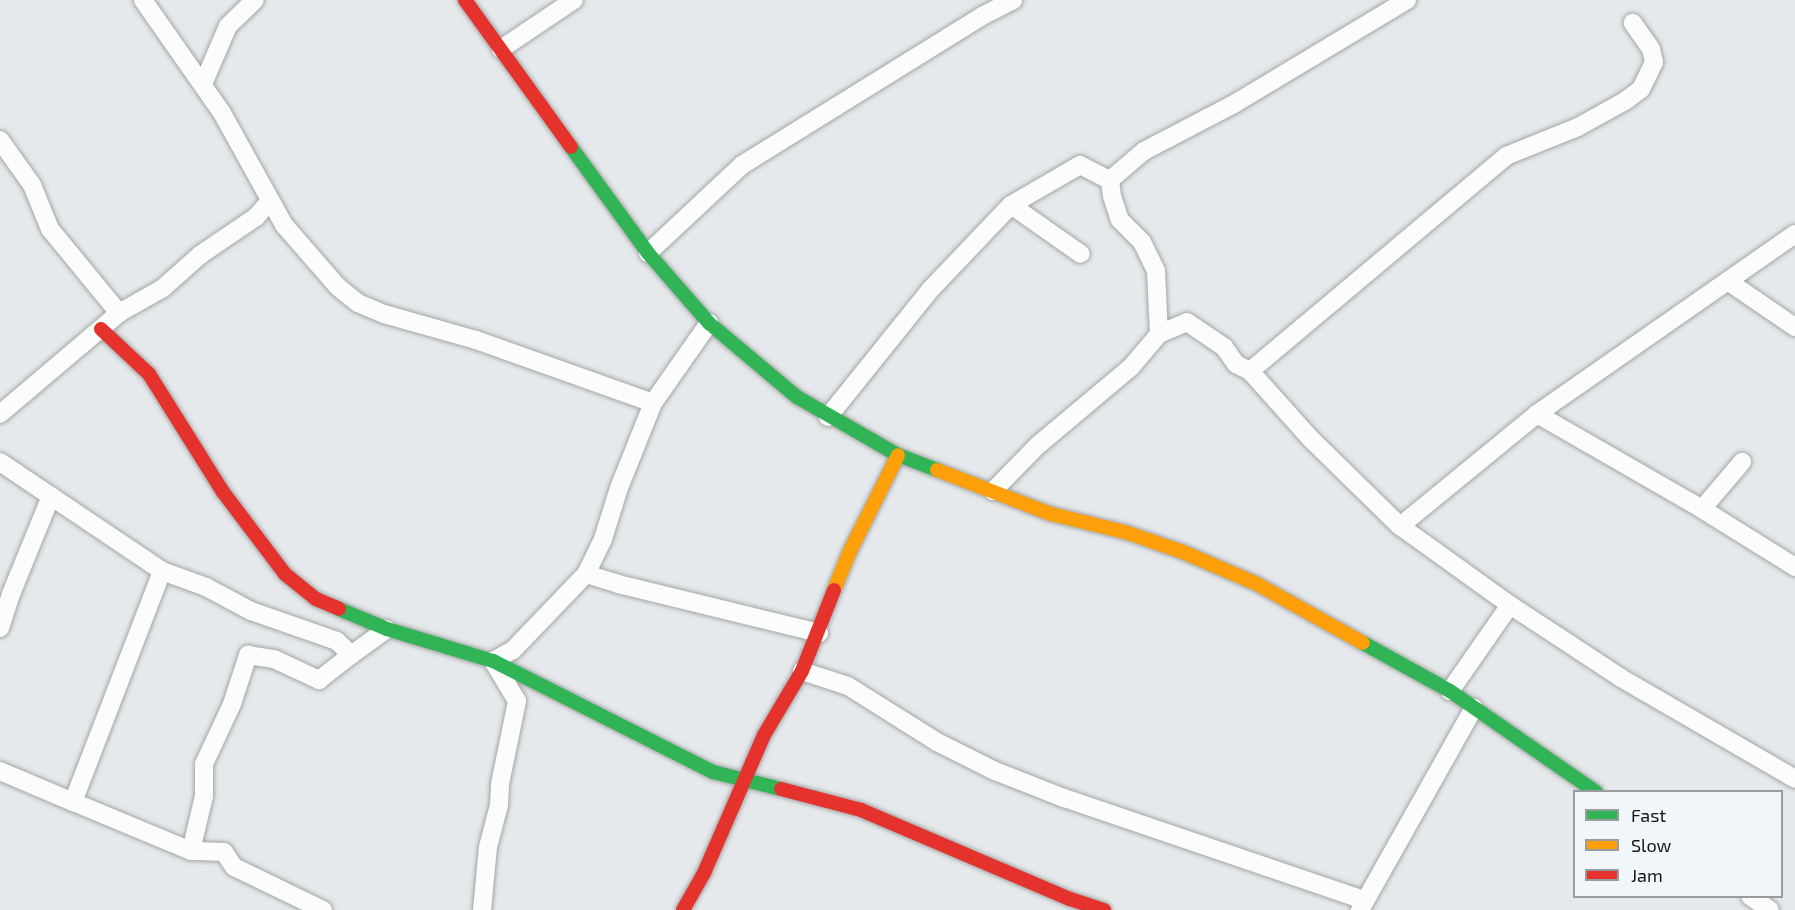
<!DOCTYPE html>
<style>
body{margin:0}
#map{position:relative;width:1795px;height:910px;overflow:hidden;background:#e6e9eb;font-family:"Exo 2",sans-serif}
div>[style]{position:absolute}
.roads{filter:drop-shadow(0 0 2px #a3a5a6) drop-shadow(0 0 2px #a3a5a6)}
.street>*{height:18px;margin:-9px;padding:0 9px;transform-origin:9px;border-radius:9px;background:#fbfcfc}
.fast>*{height:14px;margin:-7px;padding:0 7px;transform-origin:7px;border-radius:7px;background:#30b455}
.slow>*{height:14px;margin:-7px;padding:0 7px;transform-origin:7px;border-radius:7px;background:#ff9f0a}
.jam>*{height:14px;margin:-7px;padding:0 7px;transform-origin:7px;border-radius:7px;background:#e5322d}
span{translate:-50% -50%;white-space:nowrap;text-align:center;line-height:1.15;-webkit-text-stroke:6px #f1f6fa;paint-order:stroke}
.legend{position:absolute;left:1573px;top:790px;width:210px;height:108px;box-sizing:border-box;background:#f1f6fa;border:2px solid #999c9f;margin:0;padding:8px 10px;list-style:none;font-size:18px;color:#141617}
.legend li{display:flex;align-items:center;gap:12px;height:30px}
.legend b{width:30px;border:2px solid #999c9f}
</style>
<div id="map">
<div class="roads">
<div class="street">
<i style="left:143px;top:0;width:138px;rotate:55deg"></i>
<i style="left:222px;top:113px;width:128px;rotate:61deg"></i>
<i style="left:284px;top:225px;width:82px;rotate:48.9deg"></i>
<i style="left:338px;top:287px;width:26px;rotate:39deg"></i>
<i style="left:358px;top:303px;width:28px;rotate:23deg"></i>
<i style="left:384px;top:314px;width:96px;rotate:15.8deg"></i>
<i style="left:476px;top:340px;width:188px;rotate:19.6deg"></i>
<i style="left:501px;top:49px;width:88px;rotate:-33.9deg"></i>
<i style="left:203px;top:84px;width:63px;rotate:-66.7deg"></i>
<i style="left:228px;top:26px;width:37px;rotate:-44deg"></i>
<i style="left:0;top:140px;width:55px;rotate:54.6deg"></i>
<i style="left:32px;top:185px;width:48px;rotate:67.8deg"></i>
<i style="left:50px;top:229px;width:109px;rotate:50.6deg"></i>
<i style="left:1110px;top:180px;width:45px;rotate:-40.5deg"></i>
<i style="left:1144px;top:151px;width:102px;rotate:-27.6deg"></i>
<i style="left:1234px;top:104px;width:202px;rotate:-31deg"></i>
<i style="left:1110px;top:180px;width:16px;rotate:83deg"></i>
<i style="left:1112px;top:196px;width:25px;rotate:72deg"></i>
<i style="left:1120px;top:220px;width:31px;rotate:45deg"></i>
<i style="left:1142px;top:242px;width:32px;rotate:64deg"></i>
<i style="left:1156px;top:271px;width:63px;rotate:87.3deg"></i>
<i style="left:1011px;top:205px;width:80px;rotate:-30.1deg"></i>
<i style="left:1080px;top:165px;width:34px;rotate:27deg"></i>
<i style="left:1795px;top:234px;width:315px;rotate:145.1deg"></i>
<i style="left:1537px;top:414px;width:177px;rotate:140.7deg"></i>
<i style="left:1400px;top:526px;width:135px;rotate:35.7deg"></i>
<i style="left:1510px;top:605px;width:133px;rotate:33.3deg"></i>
<i style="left:1621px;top:678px;width:201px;rotate:30.1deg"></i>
<i style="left:648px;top:253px;width:129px;rotate:-43.1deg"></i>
<i style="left:742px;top:165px;width:282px;rotate:-31.8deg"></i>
<i style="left:982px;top:16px;width:35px;rotate:-27deg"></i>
<i style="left:1729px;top:282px;width:80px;rotate:34.3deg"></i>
<i style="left:1250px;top:371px;width:334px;rotate:-40deg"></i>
<i style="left:1506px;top:156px;width:78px;rotate:-21.9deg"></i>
<i style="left:1578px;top:127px;width:54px;rotate:-29deg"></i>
<i style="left:1625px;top:101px;width:20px;rotate:-37deg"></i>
<i style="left:1641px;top:89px;width:30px;rotate:-64deg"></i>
<i style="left:1654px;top:62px;width:13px;rotate:-103deg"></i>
<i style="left:1651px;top:49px;width:32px;rotate:-125deg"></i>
<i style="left:0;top:414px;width:156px;rotate:-40.3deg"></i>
<i style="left:119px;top:313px;width:51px;rotate:-29.6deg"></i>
<i style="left:163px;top:288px;width:50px;rotate:-41.7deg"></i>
<i style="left:200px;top:255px;width:68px;rotate:-34.2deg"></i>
<i style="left:256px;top:217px;width:20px;rotate:-49deg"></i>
<i style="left:1537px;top:414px;width:190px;rotate:29.9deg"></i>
<i style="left:1702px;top:509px;width:110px;rotate:31.9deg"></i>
<i style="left:828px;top:417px;width:163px;rotate:-51.2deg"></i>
<i style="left:930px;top:290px;width:117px;rotate:-46.4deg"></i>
<i style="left:1011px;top:205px;width:85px;rotate:35deg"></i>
<i style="left:0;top:462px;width:195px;rotate:33.9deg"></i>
<i style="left:993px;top:491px;width:63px;rotate:-45.6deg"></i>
<i style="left:1037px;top:446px;width:123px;rotate:-40deg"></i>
<i style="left:1131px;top:367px;width:43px;rotate:-49.7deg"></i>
<i style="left:1159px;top:334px;width:30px;rotate:-23deg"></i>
<i style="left:1187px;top:322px;width:45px;rotate:34deg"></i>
<i style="left:1224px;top:347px;width:21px;rotate:55deg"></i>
<i style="left:1236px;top:364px;width:16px;rotate:27deg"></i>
<i style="left:1250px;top:371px;width:90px;rotate:48.2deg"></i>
<i style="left:1310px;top:438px;width:126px;rotate:44.4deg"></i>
<i style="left:1702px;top:509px;width:62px;rotate:-49.6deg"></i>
<i style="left:586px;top:574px;width:34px;rotate:17deg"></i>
<i style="left:618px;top:584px;width:207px;rotate:13.7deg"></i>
<i style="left:0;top:628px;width:36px;rotate:-72deg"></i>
<i style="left:11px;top:594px;width:106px;rotate:-67.8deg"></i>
<i style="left:802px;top:671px;width:48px;rotate:18.1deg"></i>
<i style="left:848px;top:686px;width:105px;rotate:32.2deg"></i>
<i style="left:937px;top:742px;width:65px;rotate:26.6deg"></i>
<i style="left:995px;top:771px;width:74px;rotate:21.4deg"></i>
<i style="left:1064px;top:798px;width:317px;rotate:18.8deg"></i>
<i style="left:1450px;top:691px;width:105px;rotate:-55.1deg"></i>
<i style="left:0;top:771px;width:79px;rotate:23deg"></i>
<i style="left:191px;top:851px;width:128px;rotate:-157.4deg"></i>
<i style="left:73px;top:802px;width:248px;rotate:-68.9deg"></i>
<i style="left:162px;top:571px;width:47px;rotate:20deg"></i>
<i style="left:206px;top:587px;width:51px;rotate:28.1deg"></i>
<i style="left:251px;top:611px;width:91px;rotate:19.2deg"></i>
<i style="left:337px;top:641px;width:20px;rotate:45deg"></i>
<i style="left:351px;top:655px;width:44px;rotate:-35.8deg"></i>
<i style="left:1750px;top:896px;width:24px;rotate:35deg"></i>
<i style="left:323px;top:910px;width:99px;rotate:-154.2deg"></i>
<i style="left:234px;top:867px;width:18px;rotate:-124deg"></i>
<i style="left:224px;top:852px;width:33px;rotate:-178deg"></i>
<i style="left:191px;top:851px;width:57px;rotate:-76.7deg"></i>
<i style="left:204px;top:796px;width:32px;rotate:-90deg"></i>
<i style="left:204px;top:764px;width:66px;rotate:-65deg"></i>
<i style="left:232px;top:704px;width:52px;rotate:-71.9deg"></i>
<i style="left:248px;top:655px;width:26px;rotate:9deg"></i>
<i style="left:274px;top:659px;width:50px;rotate:25deg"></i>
<i style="left:319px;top:680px;width:41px;rotate:-38deg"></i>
<i style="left:482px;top:910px;width:63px;rotate:-84.6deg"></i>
<i style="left:488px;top:847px;width:43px;rotate:-75.3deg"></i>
<i style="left:499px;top:805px;width:21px;rotate:-87deg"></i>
<i style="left:500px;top:784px;width:85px;rotate:-78.4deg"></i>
<i style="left:517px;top:701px;width:47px;rotate:-121deg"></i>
<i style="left:493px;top:661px;width:23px;rotate:-29deg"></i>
<i style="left:513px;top:650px;width:105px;rotate:-46.2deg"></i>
<i style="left:586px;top:574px;width:39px;rotate:-64deg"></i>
<i style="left:603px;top:539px;width:53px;rotate:-72.6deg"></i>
<i style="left:619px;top:488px;width:92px;rotate:-68.2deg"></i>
<i style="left:653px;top:403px;width:98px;rotate:-55deg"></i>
<i style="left:1360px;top:910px;width:232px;rotate:-60.6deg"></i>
</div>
<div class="fast">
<i style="left:571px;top:147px;width:131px;rotate:54deg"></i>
<i style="left:648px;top:253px;width:93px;rotate:48.9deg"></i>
<i style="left:709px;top:323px;width:115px;rotate:40.1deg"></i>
<i style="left:797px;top:397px;width:116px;rotate:29.9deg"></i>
<i style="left:898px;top:455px;width:42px;rotate:21deg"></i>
<i style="left:339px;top:609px;width:52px;rotate:22.6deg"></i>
<i style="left:387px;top:629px;width:111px;rotate:16.8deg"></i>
<i style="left:493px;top:661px;width:246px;rotate:26.8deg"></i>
<i style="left:713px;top:772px;width:70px;rotate:14deg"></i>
<i style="left:1363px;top:643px;width:99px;rotate:28.9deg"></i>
<i style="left:1450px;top:691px;width:178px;rotate:34.7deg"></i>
</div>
<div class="slow">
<i style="left:937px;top:470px;width:122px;rotate:21.1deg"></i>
<i style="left:1051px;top:514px;width:76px;rotate:13.7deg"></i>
<i style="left:1125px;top:532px;width:61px;rotate:19deg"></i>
<i style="left:1183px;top:552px;width:81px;rotate:23.4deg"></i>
<i style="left:1257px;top:584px;width:121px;rotate:29.1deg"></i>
<i style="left:834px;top:590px;width:42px;rotate:-67.7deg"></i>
<i style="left:850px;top:551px;width:107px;rotate:-63.4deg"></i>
</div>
<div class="jam">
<i style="left:465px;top:0;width:181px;rotate:54.2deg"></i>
<i style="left:101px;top:329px;width:66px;rotate:43.2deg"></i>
<i style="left:149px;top:374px;width:139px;rotate:57.9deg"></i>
<i style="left:223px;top:492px;width:103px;rotate:52.9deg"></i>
<i style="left:285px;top:574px;width:40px;rotate:39deg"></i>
<i style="left:316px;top:599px;width:25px;rotate:23deg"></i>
<i style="left:781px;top:789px;width:83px;rotate:14.7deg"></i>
<i style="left:861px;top:810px;width:227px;rotate:23.1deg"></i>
<i style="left:1070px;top:899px;width:36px;rotate:18deg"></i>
<i style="left:683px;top:910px;width:43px;rotate:-60.4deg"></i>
<i style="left:704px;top:873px;width:150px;rotate:-66.5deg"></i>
<i style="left:764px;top:735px;width:74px;rotate:-59.3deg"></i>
<i style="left:802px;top:671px;width:87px;rotate:-68.4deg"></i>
</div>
</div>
<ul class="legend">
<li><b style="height:8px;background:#30b455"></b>Fast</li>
<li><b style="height:8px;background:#ff9f0a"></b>Slow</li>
<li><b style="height:8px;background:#e5322d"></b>Jam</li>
</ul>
</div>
